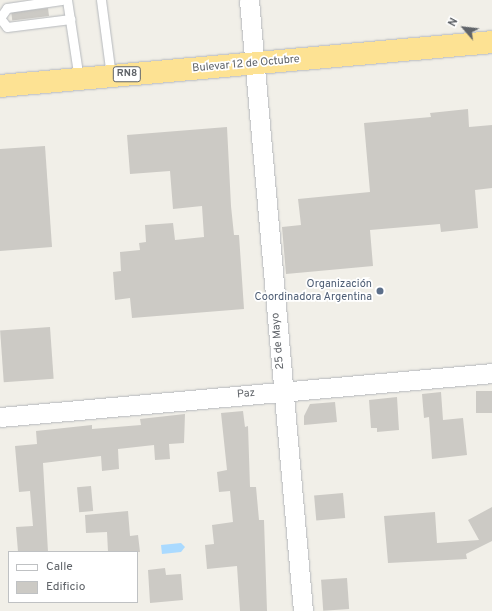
<!DOCTYPE html>
<meta charset="utf-8">
<style>
body{margin:0}
#map{position:relative;width:492px;height:611px;overflow:hidden;background:#f1efe8;font-family:Overpass,sans-serif}
div>[style]{position:absolute}
.water>*{inset:0;background:#aadaff}
.building>*{inset:0;background:#cccac5;transform-origin:0 0}
.roads{filter:drop-shadow(0 0 1px #b5b8bc) drop-shadow(0 0 1px #b5b8bc)}
.lane>*{height:9px;margin:-4.5px;padding:0 4.5px;transform-origin:4.5px;border-radius:4.5px;background:#fff}
.street>*{height:19px;margin:-9.5px;padding:0 9.5px;transform-origin:9.5px;border-radius:9.5px;background:#fff}
.highway>*{height:22px;margin:-11px;padding:0 11px;transform-origin:11px;border-radius:11px;background:#fde293}
.dots>*{width:11px;height:11px;translate:-50% -50%;box-sizing:border-box;border:2px solid #fff;border-radius:50%}
span{translate:-50% -50%;white-space:nowrap;text-align:center;line-height:1.15;-webkit-text-stroke:3.5px #fff;paint-order:stroke}
.shield-label span{padding:1px 3px;background:#fff;border:1px solid;border-radius:3px;-webkit-text-stroke-width:0}
.shield-label{font-size:10px;color:#5f6368;font-weight:700}
.street-label{font-size:11px;color:#5f6368}
.service-label{font-size:11px;color:#4e5e75}
.right{translate:-100% -50%;text-align:right}
.legend{position:absolute;left:8px;top:551px;width:130px;height:52px;box-sizing:border-box;background:#fff;border:1px solid #bfc1c3;margin:0;padding:5px 7px;list-style:none;font-size:12px;color:#5f6368}
.legend li{display:flex;align-items:center;gap:8px;height:20px}
.legend b{width:20px;border:1px solid #bfc1c3}
.north{position:absolute;left:444px;top:8px;width:40px;height:40px;-webkit-text-stroke:3px #fff;paint-order:stroke;rotate:298deg;font-size:11px;font-weight:700;line-height:16px;text-align:center;color:#5f6368}
.north::after{content:'';display:block;margin:auto;width:14px;height:18px;background:#5f6368;clip-path:polygon(50% 0,100% 100%,50% 72%,0 100%)}
</style>
<div id="map">
<div class="water">
<i style="clip-path:polygon(181px 543px,185px 547px,181px 552px,162px 554px,161px 545px)"></i>
</div>
<div class="building">
<i style="left:48px;top:8px;width:8px;height:37px;rotate:83deg"></i>
<i style="clip-path:polygon(468px 109px,469px 127px,492px 125px,492px 188px,475px 190px,478px 228px,441px 232px,440px 224px,370px 230px,373px 266px,286px 274px,282px 227px,301px 225px,298px 199px,370px 192px,364px 123px,431px 117px,430px 113px)"></i>
<i style="clip-path:polygon(227px 127px,231px 206px,234px 235px,239px 235px,244px 309px,132px 318px,130px 298px,115px 300px,113px 272px,121px 271px,120px 252px,140px 250px,139px 243px,146px 242px,145px 225px,173px 223px,175px 240px,204px 237px,202px 206px,173px 209px,170px 171px,130px 174px,127px 135px)"></i>
<i style="clip-path:polygon(45px 146px,52px 247px,0 251px,0 149px)"></i>
<i style="left:50px;top:327px;width:52px;height:50px;rotate:86deg"></i>
<i style="left:492px;top:391px;width:22px;height:16px;rotate:90deg"></i>
<i style="clip-path:polygon(441px 392px,443px 420px,463px 418px,467px 455px,432px 459px,429px 417px,424px 418px,422px 394px)"></i>
<i style="clip-path:polygon(397px 397px,399px 430px,377px 432px,377px 428px,371px 428px,369px 400px)"></i>
<i style="clip-path:polygon(335px 402px,337px 422px,304px 425px,304px 416px,310px 404px)"></i>
<i style="clip-path:polygon(243px 411px,245px 427px,248px 426px,250px 487px,256px 487px,259px 520px,264px 520px,267px 611px,240px 611px,237px 566px,207px 569px,205px 545px,214px 544px,212px 525px,233px 522px,230px 491px,219px 492px,217px 472px,227px 470px,221px 413px)"></i>
<i style="clip-path:polygon(185px 414px,184px 443px,169px 444px,170px 459px,155px 460px,154px 445px,118px 449px,119px 469px,102px 471px,101px 456px,43px 463px,48px 552px,18px 552px,16px 527px,33px 526px,30px 491px,19px 492px,15px 446px,37px 444px,36px 431px,92px 425px,92px 429px,141px 425px,140px 419px)"></i>
<i style="left:91px;top:486px;width:25px;height:14px;rotate:85deg"></i>
<i style="left:343px;top:493px;width:25px;height:29px;rotate:85deg"></i>
<i style="clip-path:polygon(492px 507px,492px 541px,466px 554px,467px 559px,388px 563px,384px 516px,435px 512px,437px 543px,479px 540px,468px 520px)"></i>
<i style="clip-path:polygon(128px 511px,130px 536px,138px 535px,140px 552px,108px 552px,107px 532px,86px 533px,85px 515px)"></i>
<i style="clip-path:polygon(165px 568px,166px 575px,181px 574px,183px 600px,150px 603px,148px 570px)"></i>
<i style="left:347px;top:578px;width:31px;height:26px;rotate:86deg"></i>
</div>
<div class="roads">
<div class="lane">
<i style="left:67px;top:0;width:80px;rotate:81.4deg"></i>
<i style="left:101px;top:0;width:77px;rotate:82.5deg"></i>
<i style="left:0;top:18px;width:11px;rotate:52deg"></i>
<i style="left:7px;top:27px;width:64px;rotate:-7.2deg"></i>
<i style="left:0;top:18px;width:12px;rotate:-55deg"></i>
<i style="left:7px;top:8px;width:55px;rotate:-8.4deg"></i>
</div>
<div class="street">
<i style="left:249px;top:0;width:613px;rotate:84.95deg"></i>
<i style="left:0;top:417px;width:494px;rotate:-5.1deg"></i>
</div>
<div class="highway">
<i style="left:0;top:86px;width:494px;rotate:-5.1deg"></i>
</div>
</div>
<div class="dots">
<i style="left:380px;top:291px;background:#5c6f8a"></i>
</div>
<div class="shield-label">
<span style="left:127px;top:74px">RN8</span>
</div>
<div class="street-label">
<span style="left:246px;top:64px;rotate:-5deg">Bulevar 12 de Octubre</span>
<span style="left:278px;top:341px;rotate:-95deg">25 de Mayo</span>
<span style="left:246px;top:394px;rotate:-5deg">Paz</span>
</div>
<div class="service-label">
<span class="right" style="left:372px;top:291px">Organización<br>Coordinadora Argentina</span>
</div>
<ul class="legend">
<li><b style="height:5px;background:#fff"></b>Calle</li>
<li><b style="height:11px;background:#cccac5"></b>Edificio</li>
</ul>
<div class="north">N</div>
</div>
